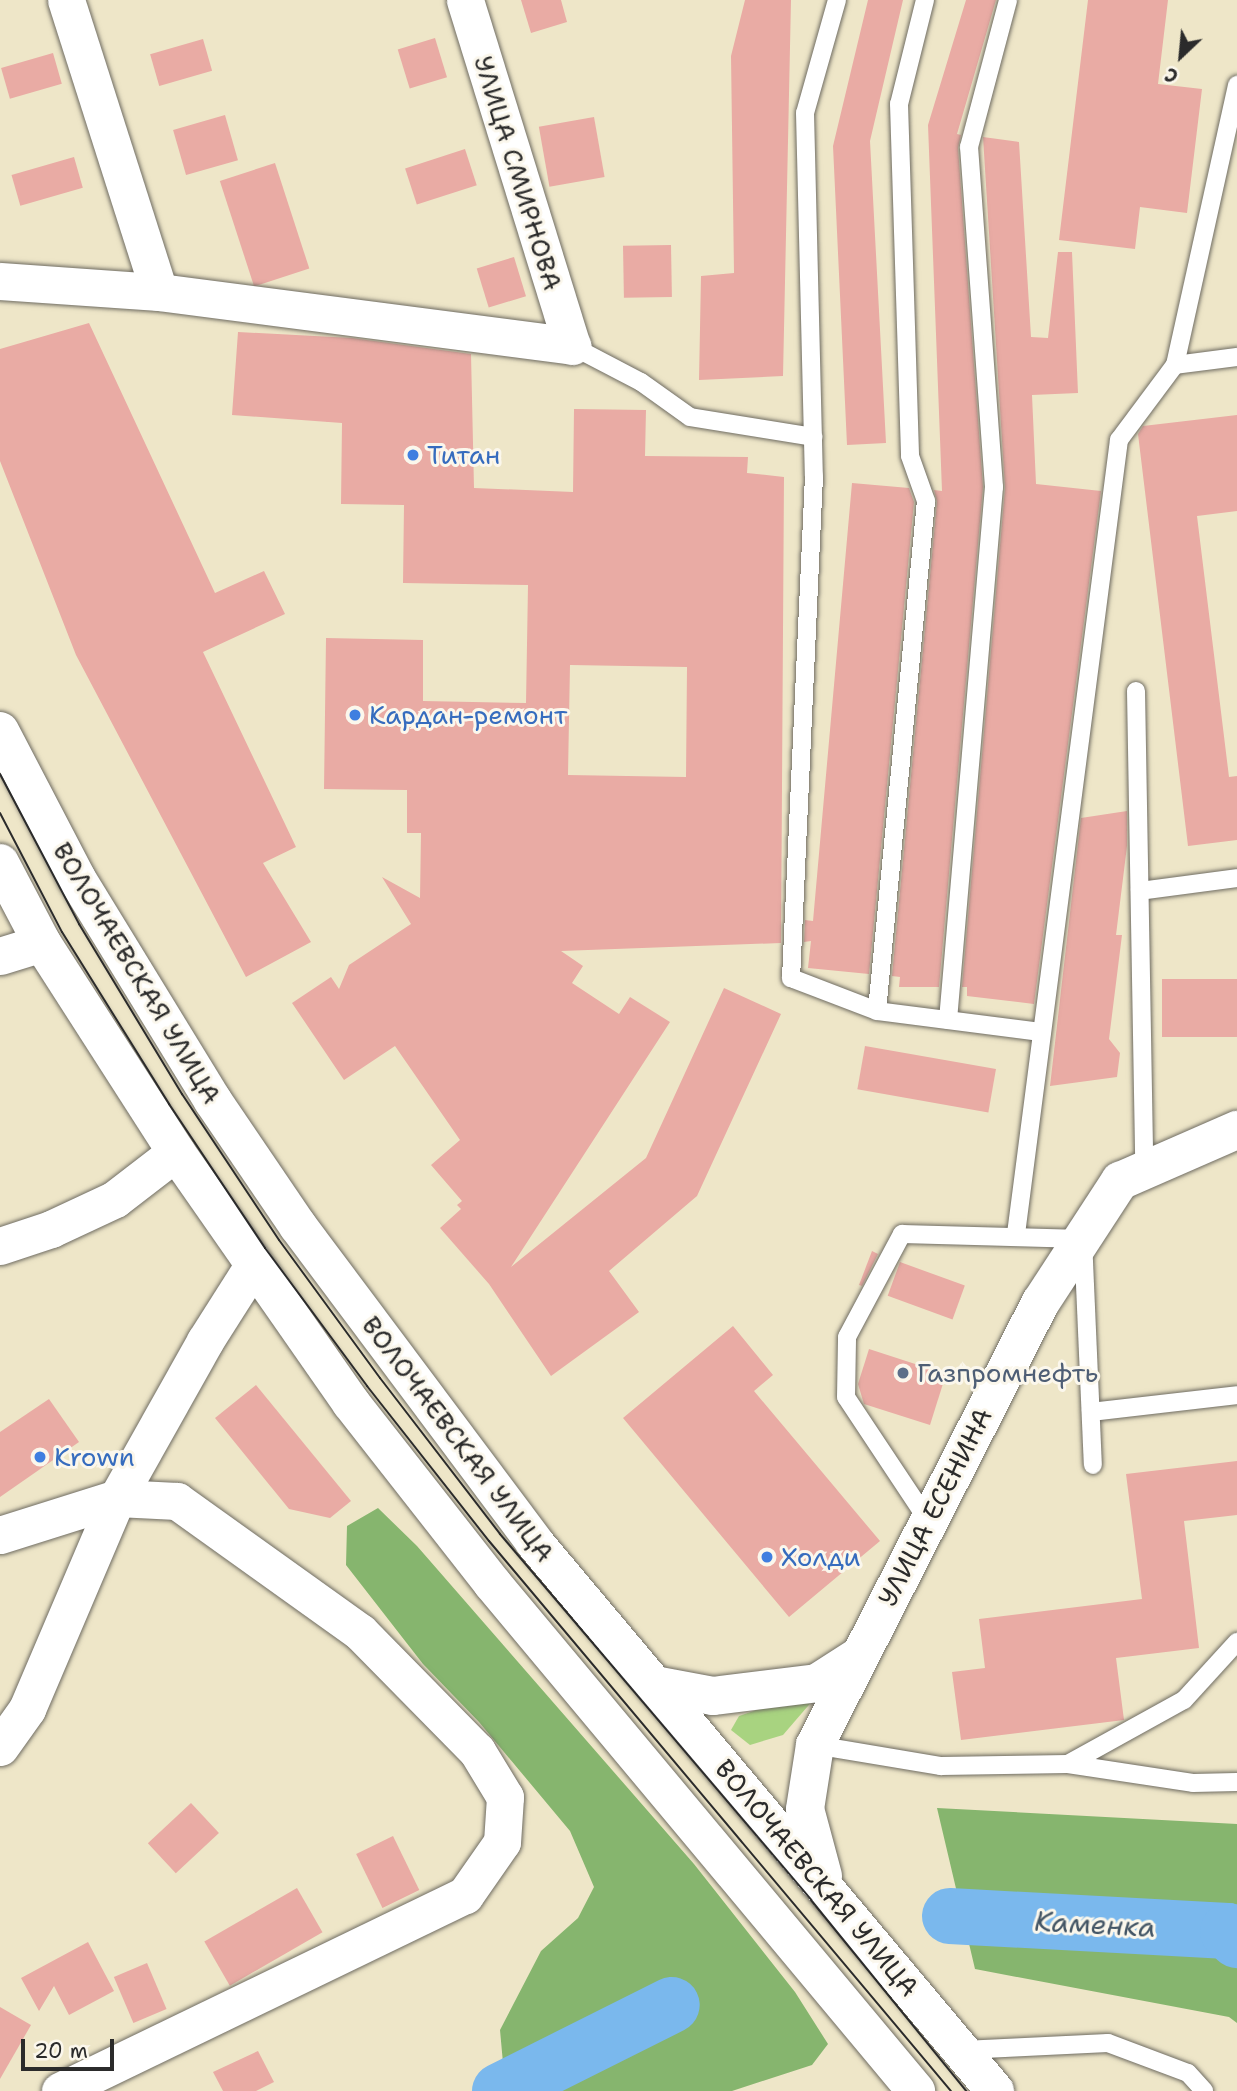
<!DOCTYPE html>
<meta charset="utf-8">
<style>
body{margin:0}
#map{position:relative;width:1237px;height:2091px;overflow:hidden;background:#eee6c8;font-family:"Shantell Sans",sans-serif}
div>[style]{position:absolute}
.green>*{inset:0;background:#a8d380}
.forest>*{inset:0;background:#86b56e}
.river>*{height:56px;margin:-28px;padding:0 28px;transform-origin:28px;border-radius:28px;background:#7ab8ed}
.building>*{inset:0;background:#e9aba4;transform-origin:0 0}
.roads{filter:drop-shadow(0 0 2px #6f6c62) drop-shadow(0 0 2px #6f6c62)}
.lane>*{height:18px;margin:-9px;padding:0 9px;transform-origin:9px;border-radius:9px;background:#fff}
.street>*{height:37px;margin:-18.5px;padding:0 18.5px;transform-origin:18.5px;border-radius:18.5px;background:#fff}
.secondary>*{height:38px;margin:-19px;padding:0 19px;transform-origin:19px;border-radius:19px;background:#fff}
.tram>*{height:2px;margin:-1px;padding:0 1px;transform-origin:1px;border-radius:1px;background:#2b2b2b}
.dots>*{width:19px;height:19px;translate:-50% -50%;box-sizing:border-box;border:4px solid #fbf7ec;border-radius:50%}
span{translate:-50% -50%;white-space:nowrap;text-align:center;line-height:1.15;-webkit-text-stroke:6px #fbf7ec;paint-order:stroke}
.street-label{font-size:26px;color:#2b2b2b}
.shop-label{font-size:26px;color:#366cbe}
.left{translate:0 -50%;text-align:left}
.service-label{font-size:26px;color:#4e5e75}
.water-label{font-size:28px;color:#435565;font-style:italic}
.north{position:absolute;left:1146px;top:21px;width:70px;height:70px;-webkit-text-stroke:5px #fbf7ec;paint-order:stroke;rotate:206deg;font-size:19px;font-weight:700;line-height:28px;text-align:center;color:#2b2b2b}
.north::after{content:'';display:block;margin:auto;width:24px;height:32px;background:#2b2b2b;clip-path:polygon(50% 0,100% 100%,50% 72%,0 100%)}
.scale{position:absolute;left:21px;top:2039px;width:93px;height:32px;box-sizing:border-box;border:4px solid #2b2b2b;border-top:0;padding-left:9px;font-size:21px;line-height:24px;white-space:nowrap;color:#2b2b2b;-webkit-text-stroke:5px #fbf7ec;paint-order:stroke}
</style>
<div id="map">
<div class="green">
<i style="clip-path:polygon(814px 1699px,783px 1735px,750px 1745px,731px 1730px,739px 1716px,783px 1701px)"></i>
</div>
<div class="forest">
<i style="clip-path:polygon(378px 1508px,417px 1546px,694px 1864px,795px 1992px,828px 2044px,812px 2065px,732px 2091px,516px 2091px,504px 2074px,500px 2030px,541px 1951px,578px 1918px,594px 1887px,570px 1831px,479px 1722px,423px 1664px,346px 1565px,347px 1526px)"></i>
<i style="clip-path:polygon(937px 1808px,1237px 1824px,1237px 2023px,1229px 2017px,975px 1969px)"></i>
</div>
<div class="river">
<i style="left:950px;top:1916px;width:278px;rotate:3.1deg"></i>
<i style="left:1228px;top:1931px;width:13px;rotate:45deg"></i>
<i style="left:500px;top:2091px;width:192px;rotate:-26.6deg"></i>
</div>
<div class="building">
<i style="clip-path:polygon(521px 0,561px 0,567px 22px,531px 33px)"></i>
<i style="clip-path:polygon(745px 0,791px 0,783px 376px,699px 380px,701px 276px,734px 273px,731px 56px)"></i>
<i style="clip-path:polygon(868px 0,903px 0,870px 141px,886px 443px,847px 445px,833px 146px)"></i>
<i style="clip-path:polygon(966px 0,996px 0,957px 134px,961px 135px,958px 148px,983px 487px,939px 987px,899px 987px,900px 977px,892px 976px,937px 502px,934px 490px,942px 491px,928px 125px)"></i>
<i style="clip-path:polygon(1088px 0,1168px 0,1158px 84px,1202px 89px,1187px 213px,1140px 207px,1135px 249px,1059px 240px)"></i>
<i style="left:435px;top:38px;width:41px;height:39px;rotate:73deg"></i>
<i style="left:203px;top:39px;width:33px;height:55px;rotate:74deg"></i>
<i style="left:53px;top:53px;width:32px;height:54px;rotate:74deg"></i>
<i style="left:225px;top:115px;width:47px;height:54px;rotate:74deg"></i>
<i style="left:594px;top:117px;width:61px;height:56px;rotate:80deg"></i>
<i style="clip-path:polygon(983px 137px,1019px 142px,1031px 337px,1048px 338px,1058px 252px,1072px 252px,1078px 393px,1032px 395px,1036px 484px,1101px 491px,1034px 1004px,967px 996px,967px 987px,962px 987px,1005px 488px)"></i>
<i style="left:465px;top:149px;width:38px;height:63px;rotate:72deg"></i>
<i style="left:74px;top:157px;width:32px;height:65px;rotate:74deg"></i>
<i style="left:275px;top:163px;width:111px;height:58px;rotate:72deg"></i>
<i style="left:671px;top:245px;width:52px;height:48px;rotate:89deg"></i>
<i style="left:514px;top:257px;width:41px;height:39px;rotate:73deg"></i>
<i style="clip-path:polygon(89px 323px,215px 593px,264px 571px,285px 614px,203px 652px,296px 847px,263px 863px,311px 942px,246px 977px,76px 655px,0 461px,0 349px)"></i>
<i style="clip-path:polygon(evenodd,238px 332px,352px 338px,471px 354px,474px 488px,573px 492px,574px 409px,646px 410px,645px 456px,748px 457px,747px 473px,784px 477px,781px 943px,561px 951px,583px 966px,572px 983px,619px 1014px,630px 997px,670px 1022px,511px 1267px,646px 1158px,724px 988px,781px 1014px,697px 1196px,609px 1271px,639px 1312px,551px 1376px,489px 1284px,440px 1228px,461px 1209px,457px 1205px,462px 1201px,431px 1165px,460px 1140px,395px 1046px,344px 1080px,292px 1003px,331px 977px,339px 989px,349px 965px,411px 924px,382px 877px,420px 898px,421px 833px,407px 833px,407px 790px,324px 789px,326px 638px,423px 640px,423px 701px,526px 703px,528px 585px,403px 583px,404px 505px,341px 504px,342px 423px,232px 415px,238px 332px,570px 665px,687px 667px,686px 777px,568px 775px,570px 665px)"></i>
<i style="clip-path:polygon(1237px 415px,1237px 511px,1197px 516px,1229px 777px,1237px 776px,1237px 840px,1188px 846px,1138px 434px,1143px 426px)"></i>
<i style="clip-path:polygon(852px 483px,909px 488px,914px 502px,869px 974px,808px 968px,811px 941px,804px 942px,805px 920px,813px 921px)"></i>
<i style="clip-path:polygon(1127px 811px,1127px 846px,1116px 935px,1122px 935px,1109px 1039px,1120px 1053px,1117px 1077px,1050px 1086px,1081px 818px)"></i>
<i style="left:1237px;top:979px;width:58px;height:75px;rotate:90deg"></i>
<i style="left:865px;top:1046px;width:133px;height:44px;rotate:10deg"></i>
<i style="clip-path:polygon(872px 1251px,878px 1254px,862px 1286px,859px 1285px)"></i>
<i style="left:900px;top:1262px;width:69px;height:36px;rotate:20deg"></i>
<i style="clip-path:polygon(733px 1326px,773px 1375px,754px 1391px,880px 1541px,789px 1617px,623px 1418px)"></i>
<i style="clip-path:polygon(869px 1349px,946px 1374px,930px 1425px,864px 1404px,858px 1384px)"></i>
<i style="clip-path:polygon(256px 1385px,351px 1501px,330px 1518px,289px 1509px,215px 1418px)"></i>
<i style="clip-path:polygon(49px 1399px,79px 1442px,0 1497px,0 1432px)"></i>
<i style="clip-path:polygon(1237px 1461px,1237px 1515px,1184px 1521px,1199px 1648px,1116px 1658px,1124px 1720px,961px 1740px,952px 1672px,985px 1668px,979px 1619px,1142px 1599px,1126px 1474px)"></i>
<i style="left:191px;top:1803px;width:41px;height:59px;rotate:47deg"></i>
<i style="left:393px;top:1836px;width:60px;height:41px;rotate:64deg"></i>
<i style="left:297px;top:1888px;width:51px;height:107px;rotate:60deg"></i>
<i style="clip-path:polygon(88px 1942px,114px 1991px,69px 2015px,54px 1986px,39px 2011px,21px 1978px)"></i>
<i style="left:147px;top:1963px;width:50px;height:36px;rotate:67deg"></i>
<i style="clip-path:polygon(0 2007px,31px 2025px,0 2079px)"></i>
<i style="clip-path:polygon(258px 2051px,274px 2082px,256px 2091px,223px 2091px,213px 2072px)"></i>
</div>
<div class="roads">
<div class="lane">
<i style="left:837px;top:0;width:117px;rotate:105.8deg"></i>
<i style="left:805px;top:113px;width:363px;rotate:88.6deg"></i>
<i style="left:814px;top:476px;width:503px;rotate:92.62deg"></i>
<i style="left:791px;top:978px;width:92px;rotate:21deg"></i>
<i style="left:925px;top:0;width:107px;rotate:104deg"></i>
<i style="left:899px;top:104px;width:352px;rotate:88.2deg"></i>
<i style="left:910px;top:456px;width:48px;rotate:70.4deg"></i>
<i style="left:926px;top:501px;width:512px;rotate:95.49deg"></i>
<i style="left:877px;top:1011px;width:166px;rotate:7.3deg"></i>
<i style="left:572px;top:346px;width:78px;rotate:27.6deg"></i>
<i style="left:641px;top:382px;width:60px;rotate:35.5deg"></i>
<i style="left:690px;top:417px;width:125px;rotate:9.2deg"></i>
<i style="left:1175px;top:365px;width:63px;rotate:-7.4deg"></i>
<i style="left:1136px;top:691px;width:479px;rotate:89deg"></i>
<i style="left:1140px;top:891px;width:98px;rotate:-7.6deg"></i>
<i style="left:948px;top:1020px;width:535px;rotate:-85.07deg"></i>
<i style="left:994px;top:487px;width:341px;rotate:-94.2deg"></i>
<i style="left:969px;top:147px;width:152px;rotate:-75.1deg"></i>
<i style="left:1016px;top:1234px;width:801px;rotate:-82.61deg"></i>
<i style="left:1119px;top:440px;width:94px;rotate:-53.3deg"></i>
<i style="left:1175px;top:365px;width:287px;rotate:-77.5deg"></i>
<i style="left:1091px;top:1412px;width:147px;rotate:-6.6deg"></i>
<i style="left:927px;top:1519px;width:146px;rotate:-123.6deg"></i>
<i style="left:846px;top:1397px;width:60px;rotate:-89deg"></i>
<i style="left:847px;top:1337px;width:117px;rotate:-61.9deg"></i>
<i style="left:902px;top:1234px;width:181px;rotate:1.6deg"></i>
<i style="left:1083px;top:1239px;width:226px;rotate:87.5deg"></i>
<i style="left:815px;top:1745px;width:128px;rotate:9.5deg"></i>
<i style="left:941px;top:1766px;width:127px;rotate:-0.9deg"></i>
<i style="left:1068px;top:1764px;width:126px;rotate:8.6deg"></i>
<i style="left:1193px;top:1783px;width:44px;rotate:-1.3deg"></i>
<i style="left:1068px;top:1764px;width:132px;rotate:-28.9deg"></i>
<i style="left:1184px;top:1700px;width:79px;rotate:-47.6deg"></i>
<i style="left:963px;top:2050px;width:145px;rotate:-2.8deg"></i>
<i style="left:1108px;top:2043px;width:85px;rotate:20.6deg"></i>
<i style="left:1188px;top:2073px;width:24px;rotate:48deg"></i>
</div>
<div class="street">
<i style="left:66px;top:0;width:306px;rotate:72.3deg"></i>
<i style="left:0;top:281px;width:159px;rotate:4deg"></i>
<i style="left:159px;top:292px;width:417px;rotate:7.4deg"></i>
<i style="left:572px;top:346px;width:362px;rotate:-107.2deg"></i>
<i style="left:0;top:956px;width:44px;rotate:-17.2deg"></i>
<i style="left:0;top:1246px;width:54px;rotate:-18.4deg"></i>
<i style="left:51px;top:1229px;width:71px;rotate:-25.1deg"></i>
<i style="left:115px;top:1199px;width:77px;rotate:-37.6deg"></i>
<i style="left:0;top:1535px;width:123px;rotate:-17.5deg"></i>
<i style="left:117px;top:1498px;width:60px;rotate:2.9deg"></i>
<i style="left:177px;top:1501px;width:225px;rotate:35.6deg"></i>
<i style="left:360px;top:1632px;width:167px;rotate:45.5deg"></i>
<i style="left:477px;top:1751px;width:54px;rotate:58.7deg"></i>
<i style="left:505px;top:1797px;width:45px;rotate:93.8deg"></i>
<i style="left:502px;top:1842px;width:65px;rotate:124.9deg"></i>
<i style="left:465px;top:1895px;width:450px;rotate:154.2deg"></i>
<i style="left:0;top:1747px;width:47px;rotate:-54.6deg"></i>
<i style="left:27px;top:1709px;width:229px;rotate:-66.9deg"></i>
<i style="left:117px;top:1498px;width:180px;rotate:-60.7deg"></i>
<i style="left:205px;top:1341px;width:88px;rotate:-57.6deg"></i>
</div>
<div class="secondary">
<i style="left:0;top:731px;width:167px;rotate:62.5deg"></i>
<i style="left:77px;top:879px;width:260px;rotate:58.5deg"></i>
<i style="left:213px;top:1101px;width:151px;rotate:55.8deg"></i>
<i style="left:298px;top:1226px;width:394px;rotate:53.2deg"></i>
<i style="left:534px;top:1542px;width:717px;rotate:49.98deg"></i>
<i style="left:0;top:863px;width:90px;rotate:62.3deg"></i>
<i style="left:42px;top:943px;width:248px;rotate:57.3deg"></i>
<i style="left:176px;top:1152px;width:306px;rotate:55.1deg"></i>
<i style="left:351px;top:1403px;width:229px;rotate:51.9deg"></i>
<i style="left:492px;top:1583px;width:662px;rotate:50.15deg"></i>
<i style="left:654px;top:1685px;width:60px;rotate:10.6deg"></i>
<i style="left:713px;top:1696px;width:105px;rotate:-7.1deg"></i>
<i style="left:817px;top:1683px;width:50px;rotate:-32.7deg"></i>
<i style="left:823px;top:1876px;width:69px;rotate:-105deg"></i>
<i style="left:805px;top:1809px;width:65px;rotate:-81.1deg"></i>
<i style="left:815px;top:1745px;width:497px;rotate:-63deg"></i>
<i style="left:1041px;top:1302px;width:145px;rotate:-56.9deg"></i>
<i style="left:1120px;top:1181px;width:128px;rotate:-23.6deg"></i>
</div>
</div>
<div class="tram">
<i style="left:0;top:774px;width:170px;rotate:62.2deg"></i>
<i style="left:79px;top:924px;width:199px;rotate:58.8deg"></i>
<i style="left:182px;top:1094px;width:175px;rotate:56.4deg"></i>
<i style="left:279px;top:1240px;width:171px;rotate:53.8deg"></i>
<i style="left:380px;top:1378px;width:197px;rotate:52.4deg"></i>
<i style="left:500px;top:1534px;width:480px;rotate:49.6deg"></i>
<i style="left:811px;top:1900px;width:246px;rotate:50.9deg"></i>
<i style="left:0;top:813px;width:134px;rotate:62.5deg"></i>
<i style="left:62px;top:932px;width:203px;rotate:58.1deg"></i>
<i style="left:169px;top:1104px;width:173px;rotate:56.3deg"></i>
<i style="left:265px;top:1248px;width:172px;rotate:53.5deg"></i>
<i style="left:367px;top:1386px;width:197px;rotate:51.8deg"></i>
<i style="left:489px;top:1541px;width:718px;rotate:49.97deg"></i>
</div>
<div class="dots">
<i style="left:413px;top:455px;background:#3f7fe0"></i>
<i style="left:355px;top:715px;background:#3f7fe0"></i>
<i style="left:903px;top:1373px;background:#5c6f8a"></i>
<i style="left:40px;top:1457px;background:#3f7fe0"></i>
<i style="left:767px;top:1557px;background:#3f7fe0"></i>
</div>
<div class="street-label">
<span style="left:518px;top:173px;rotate:73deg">УЛИЦА СМИРНОВА</span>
<span style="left:137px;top:973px;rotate:59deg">ВОЛОЧАЕВСКАЯ УЛИЦА</span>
<span style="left:458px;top:1439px;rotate:53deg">ВОЛОЧАЕВСКАЯ УЛИЦА</span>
<span style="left:935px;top:1507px;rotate:-63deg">УЛИЦА ЕСЕНИНА</span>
<span style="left:817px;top:1878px;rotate:50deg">ВОЛОЧАЕВСКАЯ УЛИЦА</span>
</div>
<div class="shop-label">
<span class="left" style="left:427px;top:455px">Титан</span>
<span class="left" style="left:369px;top:715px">Кардан-ремонт</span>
<span class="left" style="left:54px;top:1457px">Krown</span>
<span class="left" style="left:781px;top:1557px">Холди</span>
</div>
<div class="service-label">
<span class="left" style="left:917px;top:1373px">Газпромнефть</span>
</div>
<div class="water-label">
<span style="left:1095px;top:1924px;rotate:3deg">Каменка</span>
</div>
<div class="north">С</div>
<div class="scale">20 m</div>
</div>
